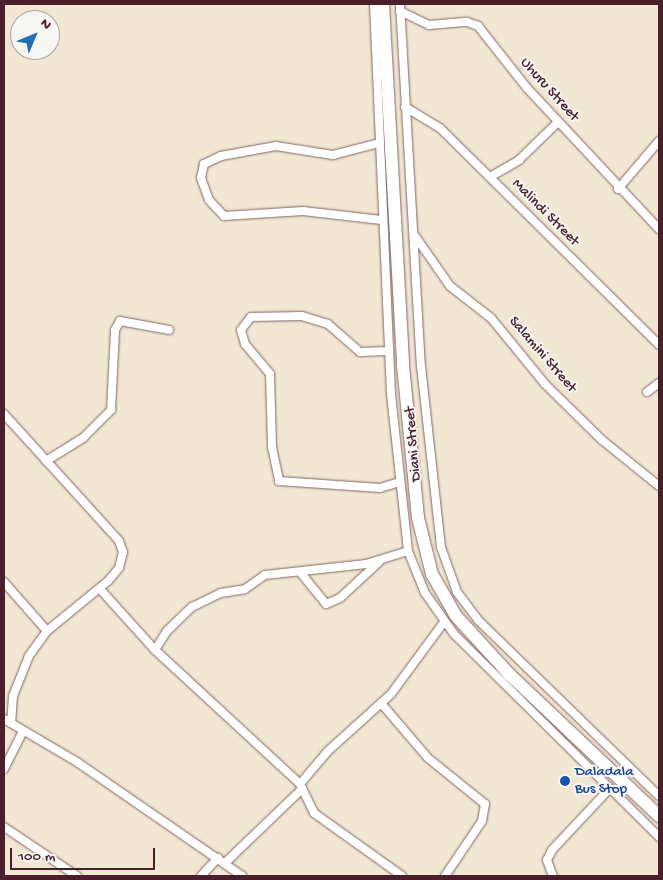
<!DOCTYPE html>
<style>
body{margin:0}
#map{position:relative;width:663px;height:880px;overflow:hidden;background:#f1e7d2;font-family:"Gochi Hand",sans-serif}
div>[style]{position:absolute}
.roads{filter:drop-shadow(0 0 1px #846565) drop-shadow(0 0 1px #846565)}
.street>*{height:8px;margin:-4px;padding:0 4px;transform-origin:4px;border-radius:4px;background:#fff}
.primary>*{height:12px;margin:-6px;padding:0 6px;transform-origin:6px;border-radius:6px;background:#fff}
.dots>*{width:14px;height:14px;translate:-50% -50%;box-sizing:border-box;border:2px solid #f6f6f2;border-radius:50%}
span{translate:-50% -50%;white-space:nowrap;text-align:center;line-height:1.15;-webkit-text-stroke:4px #f6f6f2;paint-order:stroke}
.street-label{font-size:15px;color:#4a1f2b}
.transit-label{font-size:15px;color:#164399}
.left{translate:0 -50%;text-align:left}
.frame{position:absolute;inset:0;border:5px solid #4a1f2b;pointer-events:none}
.north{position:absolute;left:10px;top:10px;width:50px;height:50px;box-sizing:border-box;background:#f6f6f2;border:1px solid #b1a0a2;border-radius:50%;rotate:45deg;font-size:14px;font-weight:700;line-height:20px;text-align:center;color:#4a1f2b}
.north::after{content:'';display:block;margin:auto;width:18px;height:22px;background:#1f6fb2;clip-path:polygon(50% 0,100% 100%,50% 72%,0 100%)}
.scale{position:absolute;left:10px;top:848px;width:145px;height:22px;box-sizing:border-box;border:2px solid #4a1f2b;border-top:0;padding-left:6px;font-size:15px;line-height:18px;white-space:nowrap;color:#4a1f2b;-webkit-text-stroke:4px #f6f6f2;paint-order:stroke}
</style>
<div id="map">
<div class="roads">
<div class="street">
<i style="left:374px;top:4px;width:390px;rotate:87.5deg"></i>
<i style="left:391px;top:394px;width:158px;rotate:83.8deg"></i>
<i style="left:408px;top:551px;width:45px;rotate:68deg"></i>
<i style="left:425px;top:593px;width:50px;rotate:54.7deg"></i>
<i style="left:454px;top:634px;width:289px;rotate:44.7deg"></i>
<i style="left:400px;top:4px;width:363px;rotate:86.7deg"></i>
<i style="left:421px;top:366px;width:182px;rotate:83.7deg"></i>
<i style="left:441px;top:547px;width:48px;rotate:70.4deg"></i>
<i style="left:457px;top:592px;width:35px;rotate:53deg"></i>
<i style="left:478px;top:620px;width:252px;rotate:44.2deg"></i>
<i style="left:400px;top:11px;width:32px;rotate:26deg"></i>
<i style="left:429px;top:25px;width:38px;rotate:-5deg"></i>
<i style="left:467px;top:22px;width:12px;rotate:20deg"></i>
<i style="left:478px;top:26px;width:79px;rotate:51.7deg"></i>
<i style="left:527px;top:88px;width:193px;rotate:46.9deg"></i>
<i style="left:405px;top:107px;width:41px;rotate:31deg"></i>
<i style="left:440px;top:128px;width:308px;rotate:44.7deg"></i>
<i style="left:379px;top:143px;width:48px;rotate:165.4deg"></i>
<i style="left:333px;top:155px;width:58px;rotate:-171deg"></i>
<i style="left:276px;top:146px;width:56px;rotate:169.7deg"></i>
<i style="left:221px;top:156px;width:19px;rotate:155deg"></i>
<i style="left:204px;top:164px;width:14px;rotate:102deg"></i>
<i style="left:201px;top:178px;width:23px;rotate:70deg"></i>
<i style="left:209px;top:200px;width:22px;rotate:47deg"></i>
<i style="left:224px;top:216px;width:79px;rotate:-3.6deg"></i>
<i style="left:303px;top:211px;width:79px;rotate:6.6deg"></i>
<i style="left:490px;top:177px;width:34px;rotate:-30deg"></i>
<i style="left:519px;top:160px;width:54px;rotate:-44.3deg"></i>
<i style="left:618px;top:189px;width:63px;rotate:-49.5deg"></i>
<i style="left:415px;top:236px;width:61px;rotate:55deg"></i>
<i style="left:450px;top:286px;width:52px;rotate:38deg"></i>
<i style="left:491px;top:318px;width:85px;rotate:50.7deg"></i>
<i style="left:545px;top:384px;width:80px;rotate:44.5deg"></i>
<i style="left:602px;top:440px;width:73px;rotate:38.9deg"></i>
<i style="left:388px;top:351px;width:28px;rotate:178deg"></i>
<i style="left:360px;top:352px;width:43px;rotate:-138.8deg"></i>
<i style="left:328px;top:324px;width:27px;rotate:-163deg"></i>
<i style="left:302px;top:316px;width:51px;rotate:178.9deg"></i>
<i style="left:251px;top:317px;width:16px;rotate:128deg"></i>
<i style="left:241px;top:330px;width:15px;rotate:74deg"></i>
<i style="left:245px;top:344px;width:39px;rotate:50deg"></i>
<i style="left:270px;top:374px;width:73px;rotate:88.4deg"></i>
<i style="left:272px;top:447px;width:35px;rotate:78deg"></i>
<i style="left:279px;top:481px;width:101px;rotate:4deg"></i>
<i style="left:380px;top:488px;width:21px;rotate:-17deg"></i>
<i style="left:647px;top:392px;width:15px;rotate:-37deg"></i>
<i style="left:4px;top:414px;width:171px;rotate:47.8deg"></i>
<i style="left:119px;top:541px;width:12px;rotate:70deg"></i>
<i style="left:123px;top:552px;width:16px;rotate:104deg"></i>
<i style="left:119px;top:568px;width:17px;rotate:130deg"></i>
<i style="left:108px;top:581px;width:79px;rotate:140.7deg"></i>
<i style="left:47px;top:631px;width:31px;rotate:126deg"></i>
<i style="left:29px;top:656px;width:43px;rotate:111.8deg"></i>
<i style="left:13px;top:696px;width:27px;rotate:94deg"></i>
<i style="left:46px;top:461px;width:44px;rotate:-31.9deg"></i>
<i style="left:83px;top:438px;width:40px;rotate:-45deg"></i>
<i style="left:111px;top:410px;width:80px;rotate:-87.1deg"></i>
<i style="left:115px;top:330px;width:10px;rotate:-61deg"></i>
<i style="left:120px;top:321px;width:50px;rotate:10.4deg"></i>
<i style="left:300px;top:572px;width:41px;rotate:50.9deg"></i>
<i style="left:326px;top:604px;width:15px;rotate:-23deg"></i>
<i style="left:340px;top:598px;width:53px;rotate:-42.7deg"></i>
<i style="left:4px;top:582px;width:65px;rotate:48.7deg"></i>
<i style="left:100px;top:589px;width:82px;rotate:48deg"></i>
<i style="left:155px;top:650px;width:197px;rotate:42.7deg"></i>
<i style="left:300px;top:784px;width:32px;rotate:64deg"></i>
<i style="left:314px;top:813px;width:108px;rotate:35.6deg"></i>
<i style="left:155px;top:650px;width:22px;rotate:-58deg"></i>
<i style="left:167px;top:631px;width:35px;rotate:-44deg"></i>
<i style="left:192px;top:607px;width:32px;rotate:-26deg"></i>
<i style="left:221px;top:593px;width:24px;rotate:-9deg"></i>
<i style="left:245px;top:589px;width:24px;rotate:-35deg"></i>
<i style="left:265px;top:575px;width:102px;rotate:-6.2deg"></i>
<i style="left:366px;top:564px;width:44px;rotate:-17.2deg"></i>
<i style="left:381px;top:703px;width:72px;rotate:49.5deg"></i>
<i style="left:428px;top:758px;width:73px;rotate:38.9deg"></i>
<i style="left:485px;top:804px;width:17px;rotate:100deg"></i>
<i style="left:482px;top:821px;width:66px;rotate:123.9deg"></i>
<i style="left:4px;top:719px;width:85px;rotate:30.5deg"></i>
<i style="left:77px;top:762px;width:201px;rotate:34.6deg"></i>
<i style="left:4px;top:769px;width:42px;rotate:-63.4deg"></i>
<i style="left:300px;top:784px;width:43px;rotate:-49.7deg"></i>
<i style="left:328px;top:751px;width:85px;rotate:-42.1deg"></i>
<i style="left:391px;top:694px;width:89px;rotate:-53.6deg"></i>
<i style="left:4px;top:827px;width:88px;rotate:33.9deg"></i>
<i style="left:225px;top:863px;width:107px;rotate:-43.9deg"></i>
<i style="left:201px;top:876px;width:25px;rotate:-47deg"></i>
<i style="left:553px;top:876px;width:17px;rotate:-111deg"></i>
<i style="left:547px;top:860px;width:11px;rotate:-63deg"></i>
<i style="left:552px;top:850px;width:83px;rotate:-46.9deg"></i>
</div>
<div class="primary">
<i style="left:383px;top:4px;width:362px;rotate:86.8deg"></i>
<i style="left:403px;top:365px;width:154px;rotate:84.4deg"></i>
<i style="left:418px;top:518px;width:58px;rotate:76deg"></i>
<i style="left:432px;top:574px;width:48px;rotate:60.3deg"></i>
<i style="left:456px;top:616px;width:79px;rotate:47.6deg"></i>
<i style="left:509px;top:674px;width:207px;rotate:43.4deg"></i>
</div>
</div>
<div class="dots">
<i style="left:565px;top:781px;background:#1a4fb4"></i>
</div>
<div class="street-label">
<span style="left:549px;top:90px;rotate:48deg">Uhuru Street</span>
<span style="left:545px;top:213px;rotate:45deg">Malindi Street</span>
<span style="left:542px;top:355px;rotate:49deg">Salamini Street</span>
<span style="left:414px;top:444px;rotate:-95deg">Diani Street</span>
</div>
<div class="transit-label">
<span class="left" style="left:575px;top:781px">Daladala<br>Bus Stop</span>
</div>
<div class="frame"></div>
<div class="north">N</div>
<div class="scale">100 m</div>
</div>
